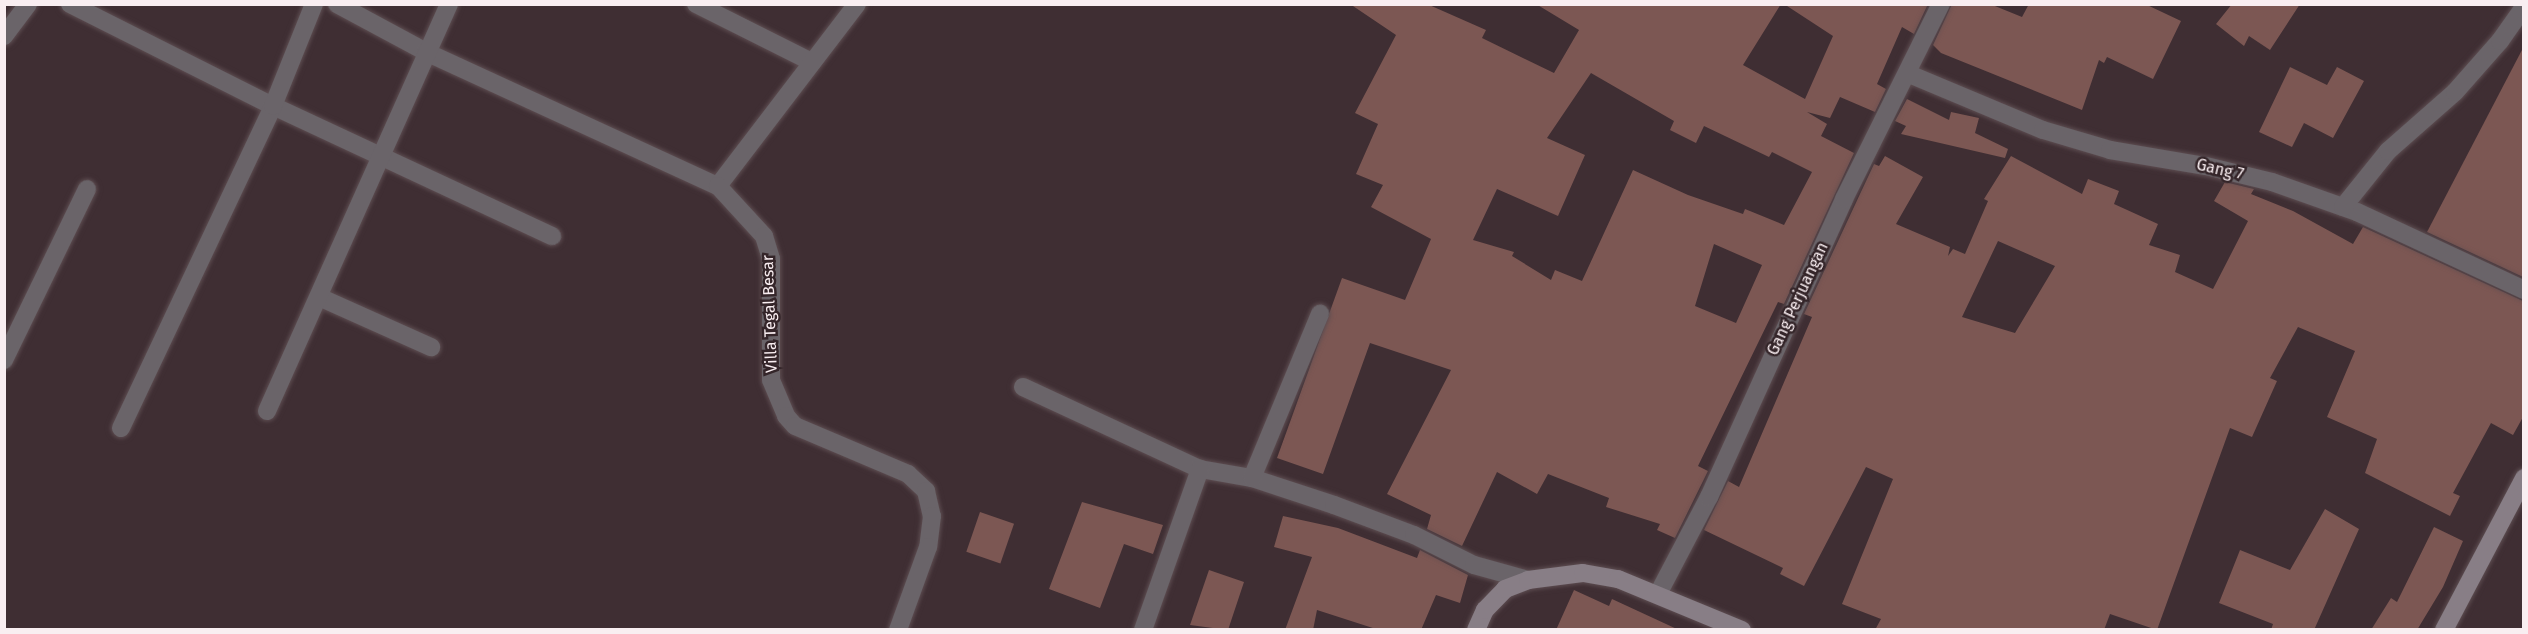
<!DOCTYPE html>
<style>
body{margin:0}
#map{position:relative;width:2528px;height:634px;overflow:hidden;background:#3f2e33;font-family:"Fira Sans",sans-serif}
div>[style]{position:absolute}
.building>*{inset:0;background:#7c5753;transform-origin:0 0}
.roads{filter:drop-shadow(0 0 2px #5d4d51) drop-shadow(0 0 2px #5d4d51)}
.street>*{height:18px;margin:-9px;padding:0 9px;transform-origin:9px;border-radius:9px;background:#6a6469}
.secondary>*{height:18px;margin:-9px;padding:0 9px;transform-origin:9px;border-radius:9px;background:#887e86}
span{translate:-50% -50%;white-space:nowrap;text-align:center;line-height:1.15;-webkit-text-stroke:5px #342529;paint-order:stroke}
.street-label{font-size:16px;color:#f9eef1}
.frame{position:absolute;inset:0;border:6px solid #f9eef1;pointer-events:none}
</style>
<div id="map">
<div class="building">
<i style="clip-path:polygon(evenodd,1350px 4px,1427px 4px,1486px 30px,1482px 38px,1554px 73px,1579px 30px,1536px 4px,1781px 4px,1743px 65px,1805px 99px,1833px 36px,1784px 4px,1928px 4px,1914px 34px,1902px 27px,1877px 84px,1886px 89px,1875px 112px,1840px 97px,1830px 118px,1807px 112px,1827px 124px,1821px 136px,1854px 153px,1784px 304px,1778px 302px,1698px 466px,1708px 471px,1675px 538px,1657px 530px,1660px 524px,1606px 507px,1609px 498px,1548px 474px,1537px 494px,1497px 472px,1462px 546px,1427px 529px,1431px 515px,1387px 494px,1451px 370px,1370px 343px,1323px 474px,1277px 458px,1342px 278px,1405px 300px,1431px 239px,1371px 207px,1383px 185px,1356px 174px,1378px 124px,1355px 113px,1396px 35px,1350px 4px,1591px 73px,1674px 121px,1670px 130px,1696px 143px,1704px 126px,1769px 157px,1772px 152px,1812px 172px,1784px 225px,1745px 209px,1743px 214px,1688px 195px,1633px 170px,1582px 281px,1555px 270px,1551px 280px,1512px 256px,1514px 252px,1473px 240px,1497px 189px,1558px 216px,1585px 155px,1547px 138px,1591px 73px,1350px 4px,1714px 244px,1762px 265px,1736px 323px,1695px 306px,1714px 244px)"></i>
<i style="clip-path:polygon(1952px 4px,1990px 4px,2022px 17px,2029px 4px,2145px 4px,2181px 21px,2153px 79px,2107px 57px,2104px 63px,2099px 60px,2082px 110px,1941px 53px,1933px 45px)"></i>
<i style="clip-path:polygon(2232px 4px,2300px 4px,2270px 50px,2249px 36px,2244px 46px,2216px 24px)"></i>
<i style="clip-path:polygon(2523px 48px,2523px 277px,2427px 232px)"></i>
<i style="clip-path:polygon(2290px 67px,2327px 85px,2337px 67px,2364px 81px,2333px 138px,2304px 123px,2292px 147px,2259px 132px)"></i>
<i style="clip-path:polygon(1907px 99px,1949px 120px,1951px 112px,1979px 118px,1975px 133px,2008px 149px,2005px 158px,1901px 134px,1906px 126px,1895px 121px)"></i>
<i style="clip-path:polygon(evenodd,1885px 156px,1923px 177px,1896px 224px,1950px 247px,1948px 256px,1953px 249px,1965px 254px,1988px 201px,1984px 199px,2011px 156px,2082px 194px,2088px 179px,2119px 191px,2114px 204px,2158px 224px,2149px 245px,2180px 255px,2175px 272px,2213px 289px,2248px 221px,2214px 201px,2225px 182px,2254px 189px,2251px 194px,2293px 211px,2353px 244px,2363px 227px,2523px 301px,2523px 417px,2513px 435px,2491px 423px,2453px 493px,2460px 496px,2450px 516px,2365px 473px,2377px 439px,2327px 417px,2355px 351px,2298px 327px,2270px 378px,2277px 381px,2252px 437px,2230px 428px,2157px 630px,2110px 614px,2104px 630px,1875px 630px,1881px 619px,1842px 604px,1893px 479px,1866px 467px,1804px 586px,1780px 574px,1783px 568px,1704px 530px,1728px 481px,1739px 487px,1812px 317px,1804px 314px,1874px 164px,1879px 166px,1885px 156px,1998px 241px,2055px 266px,2015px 333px,1962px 317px,1998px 241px)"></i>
<i style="clip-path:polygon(1082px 502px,1163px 525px,1153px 554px,1124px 544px,1100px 608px,1049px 589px)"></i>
<i style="clip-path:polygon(2325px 509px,2359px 529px,2314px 630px,2271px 630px,2273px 624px,2219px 603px,2240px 550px,2290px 570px)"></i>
<i style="left:980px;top:512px;width:36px;height:42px;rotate:19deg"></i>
<i style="clip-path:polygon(1283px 516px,1338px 528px,1417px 558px,1420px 550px,1468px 575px,1460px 603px,1436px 595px,1421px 630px,1379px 630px,1317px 610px,1313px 630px,1285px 630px,1312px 557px,1274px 547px)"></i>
<i style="clip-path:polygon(2434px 527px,2463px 541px,2443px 587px,2417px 630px,2371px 630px,2391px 598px,2397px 602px)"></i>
<i style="clip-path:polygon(1209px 570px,1244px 582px,1228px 630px,1190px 625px)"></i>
<i style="clip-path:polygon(1574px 590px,1609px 606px,1612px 599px,1679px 630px,1556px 630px)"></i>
</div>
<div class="roads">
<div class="street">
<i style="left:70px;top:4px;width:227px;rotate:26.7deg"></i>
<i style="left:273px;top:106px;width:308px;rotate:25deg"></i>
<i style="left:337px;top:4px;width:101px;rotate:28.3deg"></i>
<i style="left:426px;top:52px;width:321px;rotate:24.7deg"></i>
<i style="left:696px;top:4px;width:130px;rotate:26.6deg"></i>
<i style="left:857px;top:4px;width:229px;rotate:127.4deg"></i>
<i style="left:718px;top:186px;width:68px;rotate:47.4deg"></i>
<i style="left:764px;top:236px;width:24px;rotate:73deg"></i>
<i style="left:771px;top:259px;width:121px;rotate:90deg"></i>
<i style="left:771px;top:380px;width:39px;rotate:67deg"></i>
<i style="left:786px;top:416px;width:13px;rotate:48deg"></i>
<i style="left:795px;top:426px;width:123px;rotate:23deg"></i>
<i style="left:908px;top:474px;width:25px;rotate:43deg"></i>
<i style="left:926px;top:491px;width:26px;rotate:77deg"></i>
<i style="left:932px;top:516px;width:31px;rotate:97deg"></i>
<i style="left:928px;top:547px;width:88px;rotate:109.9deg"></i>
<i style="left:4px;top:36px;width:40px;rotate:-53deg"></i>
<i style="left:1909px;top:74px;width:145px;rotate:22.7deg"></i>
<i style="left:2043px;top:130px;width:70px;rotate:16.6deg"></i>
<i style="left:2110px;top:150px;width:97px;rotate:9.5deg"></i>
<i style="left:2206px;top:166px;width:68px;rotate:13.6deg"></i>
<i style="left:2272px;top:182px;width:90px;rotate:19.4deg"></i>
<i style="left:2357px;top:212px;width:184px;rotate:25deg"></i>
<i style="left:2343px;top:207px;width:72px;rotate:-51.2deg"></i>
<i style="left:2388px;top:151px;width:89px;rotate:-41.4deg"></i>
<i style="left:2455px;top:92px;width:68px;rotate:-48.6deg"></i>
<i style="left:2500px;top:41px;width:42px;rotate:-54.8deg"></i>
<i style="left:319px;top:297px;width:123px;rotate:24.1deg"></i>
<i style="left:4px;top:360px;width:190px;rotate:-64.1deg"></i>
<i style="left:1023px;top:387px;width:195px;rotate:24.9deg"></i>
<i style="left:1200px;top:469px;width:53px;rotate:9.8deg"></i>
<i style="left:1252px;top:478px;width:86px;rotate:18.2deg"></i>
<i style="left:1334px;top:505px;width:85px;rotate:20.6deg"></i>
<i style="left:1414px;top:535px;width:67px;rotate:26.6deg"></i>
<i style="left:1474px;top:565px;width:56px;rotate:15.5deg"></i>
<i style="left:267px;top:411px;width:446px;rotate:-65.9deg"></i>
<i style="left:121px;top:428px;width:356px;rotate:-64.7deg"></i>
<i style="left:273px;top:106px;width:110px;rotate:-68.1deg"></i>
<i style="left:1252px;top:478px;width:178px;rotate:-67.5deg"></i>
<i style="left:1658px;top:594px;width:110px;rotate:-62.3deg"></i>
<i style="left:1709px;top:497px;width:327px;rotate:-65.6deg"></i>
<i style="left:1844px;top:199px;width:218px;rotate:-63.6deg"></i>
<i style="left:1143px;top:630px;width:171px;rotate:-70.5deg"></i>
</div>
<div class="secondary">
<i style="left:1476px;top:630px;width:22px;rotate:-66deg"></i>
<i style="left:1485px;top:610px;width:29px;rotate:-46deg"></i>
<i style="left:1505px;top:589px;width:25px;rotate:-21deg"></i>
<i style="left:1528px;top:580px;width:55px;rotate:-7.3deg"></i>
<i style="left:1583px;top:573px;width:36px;rotate:10deg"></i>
<i style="left:1618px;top:579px;width:134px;rotate:22.4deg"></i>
<i style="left:2444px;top:630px;width:172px;rotate:-62.2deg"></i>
</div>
</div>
<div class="street-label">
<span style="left:2220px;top:170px;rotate:13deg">Gang 7</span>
<span style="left:1798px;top:299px;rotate:-65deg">Gang Perjuangan</span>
<span style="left:770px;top:314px;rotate:-92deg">Villa Tegal Besar</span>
</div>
<div class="frame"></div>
</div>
